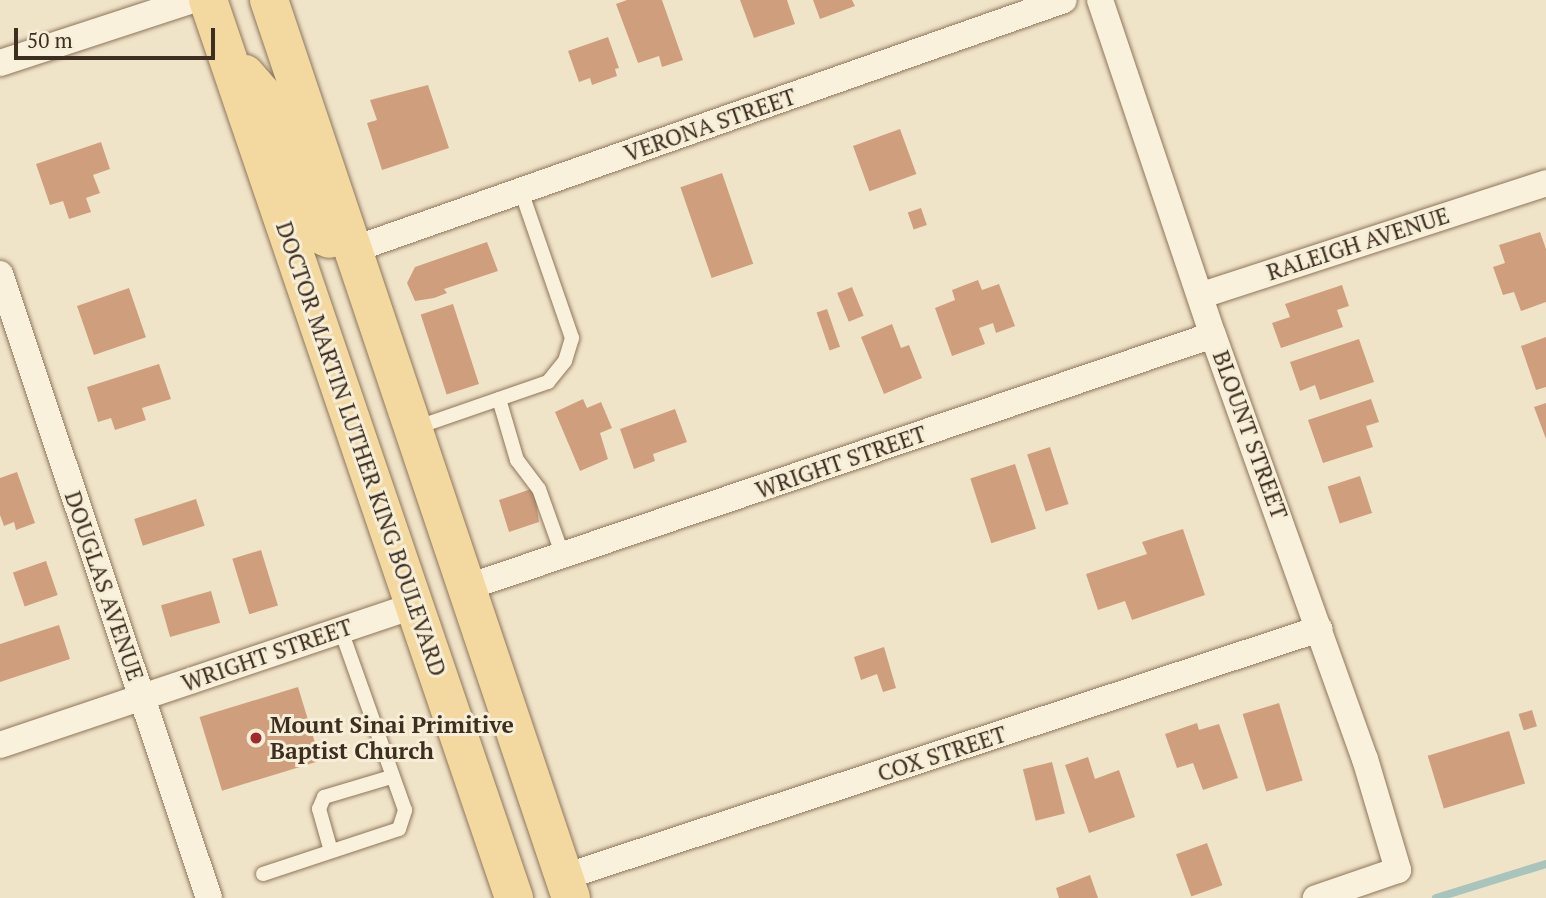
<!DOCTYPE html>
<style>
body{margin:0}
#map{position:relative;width:1546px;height:898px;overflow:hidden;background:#f0e4c8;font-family:"PT Serif",serif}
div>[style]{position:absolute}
.stream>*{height:8px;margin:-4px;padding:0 4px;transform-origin:4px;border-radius:4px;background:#a9c4bc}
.building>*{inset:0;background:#cf9f7d;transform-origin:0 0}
.roads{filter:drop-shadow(0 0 2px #8d765c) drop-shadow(0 0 2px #8d765c)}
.lane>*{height:14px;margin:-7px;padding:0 7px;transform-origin:7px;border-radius:7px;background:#faf1dc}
.street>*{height:26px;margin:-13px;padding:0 13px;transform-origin:13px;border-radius:13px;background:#faf1dc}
.primary>*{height:38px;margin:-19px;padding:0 19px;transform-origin:19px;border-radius:19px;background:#f3d9a0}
.dots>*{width:19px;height:19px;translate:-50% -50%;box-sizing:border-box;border:4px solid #f7eed8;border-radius:50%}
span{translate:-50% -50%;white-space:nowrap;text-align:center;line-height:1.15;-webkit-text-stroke:6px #f7eed8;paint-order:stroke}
.street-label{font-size:23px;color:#3d2e20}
.poi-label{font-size:23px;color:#3d2e20;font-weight:700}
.left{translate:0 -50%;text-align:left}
.scale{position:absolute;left:14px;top:28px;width:201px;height:32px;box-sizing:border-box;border:4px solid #3d2e20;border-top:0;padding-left:9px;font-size:21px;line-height:24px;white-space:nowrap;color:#3d2e20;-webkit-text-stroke:5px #f7eed8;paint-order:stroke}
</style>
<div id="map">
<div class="stream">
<i style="left:1436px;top:898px;width:115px;rotate:-17.2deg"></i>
</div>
<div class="building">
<i style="clip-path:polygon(627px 0,662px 0,683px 60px,662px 67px,659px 56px,638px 63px,616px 4px)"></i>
<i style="clip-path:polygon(740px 0,787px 0,795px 24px,754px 38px)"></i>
<i style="clip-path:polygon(813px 0,852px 0,855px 6px,820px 19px)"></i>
<i style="clip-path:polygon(608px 37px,619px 68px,615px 69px,617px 76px,592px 85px,590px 78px,579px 82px,568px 51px)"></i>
<i style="clip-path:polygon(428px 85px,449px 148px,382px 170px,367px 123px,377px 120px,370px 100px)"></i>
<i style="left:900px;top:129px;width:48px;height:50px;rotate:70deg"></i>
<i style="clip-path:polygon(101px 142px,110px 169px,93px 175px,100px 193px,86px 198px,91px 212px,69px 219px,63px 201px,50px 205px,36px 164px)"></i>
<i style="left:722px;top:173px;width:96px;height:44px;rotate:71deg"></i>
<i style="left:921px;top:208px;width:18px;height:14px;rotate:71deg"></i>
<i style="clip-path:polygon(1540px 232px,1546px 249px,1546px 302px,1521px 311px,1514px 292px,1503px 295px,1493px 267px,1505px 263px,1499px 245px)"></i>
<i style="clip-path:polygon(487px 242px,498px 271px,444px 289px,447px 293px,434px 298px,415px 301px,407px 283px,415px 267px)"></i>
<i style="clip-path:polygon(978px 280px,982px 290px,999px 284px,1015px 326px,996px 333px,993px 323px,979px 328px,985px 344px,952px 356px,935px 308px,955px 300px,952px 290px)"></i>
<i style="clip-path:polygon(1342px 285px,1349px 306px,1337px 310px,1343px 327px,1281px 348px,1272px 323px,1290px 317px,1285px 304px)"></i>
<i style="left:852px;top:287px;width:31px;height:16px;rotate:68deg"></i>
<i style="left:129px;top:288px;width:52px;height:55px;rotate:71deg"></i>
<i style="left:453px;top:304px;width:84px;height:34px;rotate:72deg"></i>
<i style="left:827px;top:309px;width:40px;height:11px;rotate:71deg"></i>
<i style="clip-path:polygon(892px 324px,901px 348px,909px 345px,922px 378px,884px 394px,861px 337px)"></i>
<i style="clip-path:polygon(1546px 337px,1546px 387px,1536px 390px,1521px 346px)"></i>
<i style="clip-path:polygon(1359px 339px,1374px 382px,1320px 400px,1315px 385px,1300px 391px,1290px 362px)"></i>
<i style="clip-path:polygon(159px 364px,171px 399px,142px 408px,146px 420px,115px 430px,111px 418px,98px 422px,87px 387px)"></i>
<i style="clip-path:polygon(583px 399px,587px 408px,601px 402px,612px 428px,600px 433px,608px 459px,580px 471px,555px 412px)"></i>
<i style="clip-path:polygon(1371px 399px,1379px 422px,1366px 426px,1373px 447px,1323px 463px,1308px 420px)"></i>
<i style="clip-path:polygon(1546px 403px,1546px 439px,1534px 407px)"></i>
<i style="clip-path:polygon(675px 409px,687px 442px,653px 454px,655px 461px,634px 469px,620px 429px)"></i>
<i style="left:1050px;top:447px;width:60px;height:24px;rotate:72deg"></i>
<i style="left:1015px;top:464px;width:68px;height:47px;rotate:72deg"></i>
<i style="clip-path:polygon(17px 472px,35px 523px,16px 530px,14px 522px,4px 526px,0 515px,0 478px)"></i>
<i style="left:1360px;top:476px;width:39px;height:34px;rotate:72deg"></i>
<i style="clip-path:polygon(534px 488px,539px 522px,509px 532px,499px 500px)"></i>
<i style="left:196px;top:499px;width:28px;height:65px;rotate:72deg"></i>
<i style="clip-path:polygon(1183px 529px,1205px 595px,1132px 620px,1125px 601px,1098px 610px,1086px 574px,1147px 554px,1142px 542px)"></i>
<i style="left:261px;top:550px;width:58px;height:30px;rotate:73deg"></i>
<i style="left:46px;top:561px;width:36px;height:35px;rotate:71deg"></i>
<i style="left:211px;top:591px;width:33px;height:52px;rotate:74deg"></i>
<i style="clip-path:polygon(59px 625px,70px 659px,0 682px,0 644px)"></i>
<i style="clip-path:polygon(884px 647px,896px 688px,883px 692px,877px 674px,861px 680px,854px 657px)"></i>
<i style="left:298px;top:687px;width:77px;height:103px;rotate:73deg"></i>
<i style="left:1279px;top:703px;width:81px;height:38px;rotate:73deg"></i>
<i style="left:1532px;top:710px;width:17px;height:14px;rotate:73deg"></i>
<i style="clip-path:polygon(1197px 723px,1199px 730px,1219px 724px,1238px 778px,1203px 790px,1193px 763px,1177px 768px,1165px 734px)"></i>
<i style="left:1509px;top:731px;width:55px;height:85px;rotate:73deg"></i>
<i style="clip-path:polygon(1088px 757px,1095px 779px,1119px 770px,1135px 817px,1089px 833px,1065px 765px)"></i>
<i style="left:1052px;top:762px;width:53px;height:30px;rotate:76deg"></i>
<i style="left:1207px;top:843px;width:45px;height:33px;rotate:70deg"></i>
<i style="clip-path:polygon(1090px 875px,1098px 898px,1059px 898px,1056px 888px)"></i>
</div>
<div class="roads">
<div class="lane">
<i style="left:499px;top:399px;width:64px;rotate:73.6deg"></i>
<i style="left:517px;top:460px;width:36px;rotate:53deg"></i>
<i style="left:539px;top:489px;width:71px;rotate:70.3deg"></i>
<i style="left:415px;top:428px;width:141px;rotate:-19.1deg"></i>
<i style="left:548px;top:382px;width:27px;rotate:-51deg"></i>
<i style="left:565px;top:361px;width:24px;rotate:-73deg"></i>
<i style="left:572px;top:338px;width:156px;rotate:-109.1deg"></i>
<i style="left:331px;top:851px;width:44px;rotate:-105.9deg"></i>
<i style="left:319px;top:809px;width:13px;rotate:-67deg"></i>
<i style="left:324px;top:797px;width:70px;rotate:-16.6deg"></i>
<i style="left:263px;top:874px;width:143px;rotate:-18.3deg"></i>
<i style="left:399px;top:829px;width:20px;rotate:-72deg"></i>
<i style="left:405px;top:810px;width:191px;rotate:-109.6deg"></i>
</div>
<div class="street">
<i style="left:1100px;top:0;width:354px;rotate:71.4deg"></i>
<i style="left:1213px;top:335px;width:450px;rotate:70.3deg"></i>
<i style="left:1365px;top:759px;width:116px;rotate:73.4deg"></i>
<i style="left:1398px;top:870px;width:87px;rotate:161.1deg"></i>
<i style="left:0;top:63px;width:203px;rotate:-18.1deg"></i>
<i style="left:355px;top:249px;width:751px;rotate:-19.35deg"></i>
<i style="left:0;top:274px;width:658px;rotate:71.48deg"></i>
<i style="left:1202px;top:295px;width:362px;rotate:-18deg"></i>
<i style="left:468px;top:587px;width:786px;rotate:-18.69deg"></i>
<i style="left:0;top:745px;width:438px;rotate:-18.6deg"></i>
<i style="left:564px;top:877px;width:795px;rotate:-18.18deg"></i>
</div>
<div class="primary">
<i style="left:208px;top:0;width:949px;rotate:71.18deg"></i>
<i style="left:269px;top:0;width:947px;rotate:71.41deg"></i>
<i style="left:245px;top:74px;width:41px;rotate:48.9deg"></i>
<i style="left:272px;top:105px;width:142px;rotate:68.1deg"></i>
<i style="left:325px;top:237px;width:5px;rotate:22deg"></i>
</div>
</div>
<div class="dots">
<i style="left:256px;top:738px;background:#9e2a2b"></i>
</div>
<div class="street-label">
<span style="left:710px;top:125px;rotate:-19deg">VERONA STREET</span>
<span style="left:1358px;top:244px;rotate:-18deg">RALEIGH AVENUE</span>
<span style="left:1250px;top:435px;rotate:70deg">BLOUNT STREET</span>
<span style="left:361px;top:449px;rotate:71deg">DOCTOR MARTIN LUTHER KING BOULEVARD</span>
<span style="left:841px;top:462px;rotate:-19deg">WRIGHT STREET</span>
<span style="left:104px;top:586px;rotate:71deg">DOUGLAS AVENUE</span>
<span style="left:267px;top:655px;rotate:-19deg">WRIGHT STREET</span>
<span style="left:942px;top:754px;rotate:-18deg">COX STREET</span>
</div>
<div class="poi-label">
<span class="left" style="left:270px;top:738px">Mount Sinai Primitive<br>Baptist Church</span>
</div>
<div class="scale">50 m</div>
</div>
